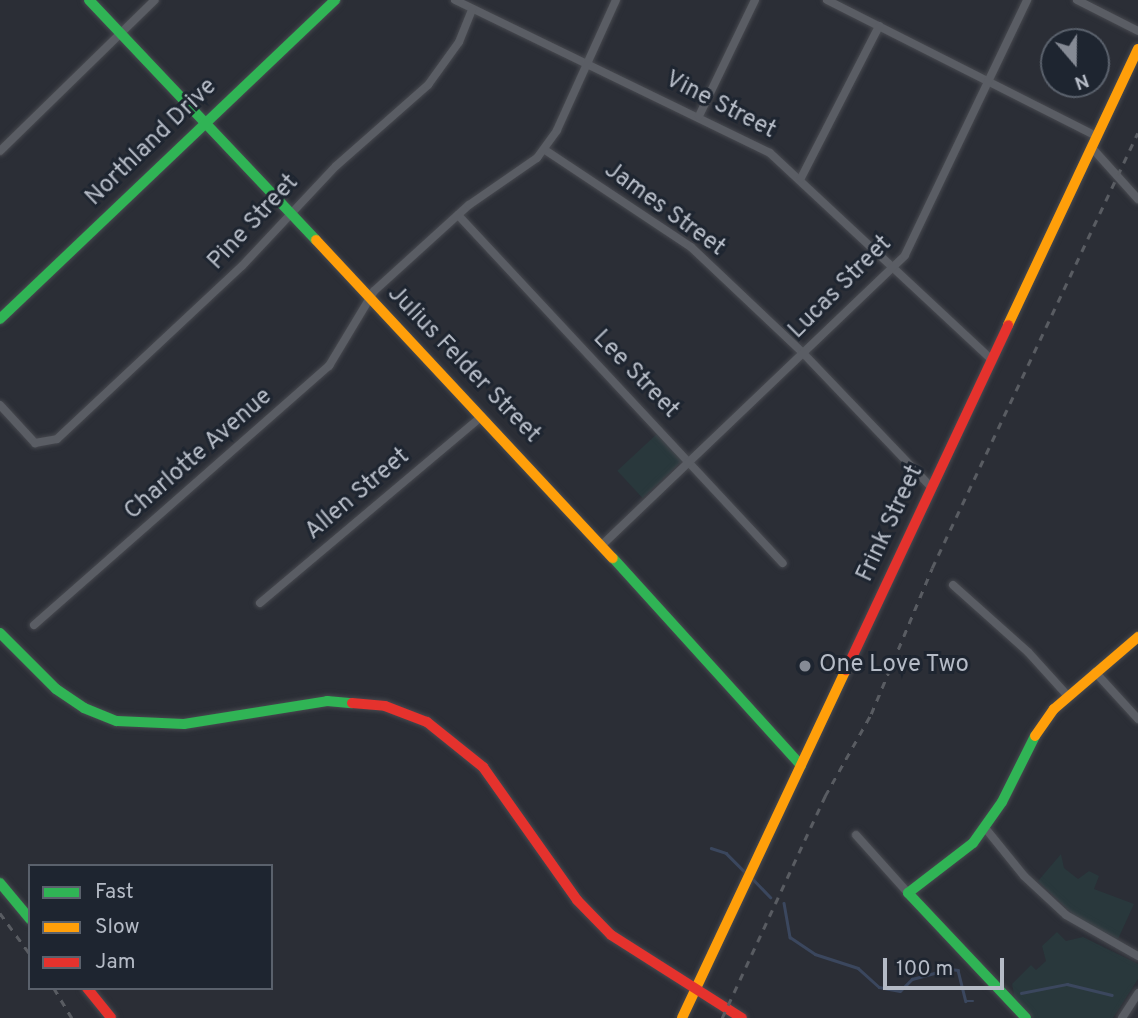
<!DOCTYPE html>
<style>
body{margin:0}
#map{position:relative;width:1138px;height:1018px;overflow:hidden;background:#2b2e36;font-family:Overpass,sans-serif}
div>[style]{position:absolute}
.green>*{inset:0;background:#29383c;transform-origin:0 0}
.stream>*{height:2.5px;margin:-1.25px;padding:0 1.25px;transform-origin:1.25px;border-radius:1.25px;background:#3b475e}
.roads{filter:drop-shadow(0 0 2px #47494f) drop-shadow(0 0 2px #47494f)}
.street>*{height:8px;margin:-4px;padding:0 4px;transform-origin:4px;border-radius:4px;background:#5a5d64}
.fast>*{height:10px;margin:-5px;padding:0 5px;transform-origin:5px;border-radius:5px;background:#30b455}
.slow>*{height:10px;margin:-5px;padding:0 5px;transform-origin:5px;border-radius:5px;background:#ff9f0a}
.jam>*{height:10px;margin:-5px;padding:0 5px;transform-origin:5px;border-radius:5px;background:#e5322d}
.rail>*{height:2.5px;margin-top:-1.25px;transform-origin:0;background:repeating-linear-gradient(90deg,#595c62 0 7px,transparent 0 14px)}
.dots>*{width:19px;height:19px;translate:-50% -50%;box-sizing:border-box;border:4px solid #1e2530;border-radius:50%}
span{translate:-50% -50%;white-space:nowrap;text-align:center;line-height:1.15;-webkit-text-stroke:6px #1e2530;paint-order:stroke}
.street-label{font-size:24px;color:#b5bbc6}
.poi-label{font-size:24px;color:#b5bbc6}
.left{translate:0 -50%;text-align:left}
.legend{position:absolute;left:28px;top:864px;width:245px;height:126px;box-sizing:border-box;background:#1e2530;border:2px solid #5a616c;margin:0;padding:9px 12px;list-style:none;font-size:21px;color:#b5bbc6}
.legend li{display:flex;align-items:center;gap:14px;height:35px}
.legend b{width:35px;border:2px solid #5a616c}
.north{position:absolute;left:1040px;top:28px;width:70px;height:70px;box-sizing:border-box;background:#1e2530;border:2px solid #5a616c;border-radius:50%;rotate:160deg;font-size:19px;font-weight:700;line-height:28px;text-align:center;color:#b5bbc6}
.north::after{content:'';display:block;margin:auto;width:24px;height:32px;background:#858a94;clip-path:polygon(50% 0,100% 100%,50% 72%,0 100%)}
.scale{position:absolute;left:883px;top:958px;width:121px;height:32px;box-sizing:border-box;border:4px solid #b5bbc6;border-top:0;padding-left:9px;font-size:21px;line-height:24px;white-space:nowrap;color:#b5bbc6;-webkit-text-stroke:5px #1e2530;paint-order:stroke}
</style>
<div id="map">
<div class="green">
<i style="left:659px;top:432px;width:37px;height:57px;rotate:47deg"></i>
<i style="clip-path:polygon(1061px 854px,1064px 868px,1078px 879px,1089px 871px,1099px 876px,1094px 889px,1134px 904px,1118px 939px,1078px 919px,1038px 881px)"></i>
<i style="clip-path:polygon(1057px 932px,1066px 941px,1083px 937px,1138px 964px,1138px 979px,1113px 1018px,1032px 1018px,1015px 999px,1012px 984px,1031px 965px,1036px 970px,1046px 961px,1042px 946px)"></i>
</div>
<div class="stream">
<i style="left:711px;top:848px;width:16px;rotate:18deg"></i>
<i style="left:726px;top:853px;width:28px;rotate:45deg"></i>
<i style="left:751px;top:877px;width:28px;rotate:46deg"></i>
<i style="left:784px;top:903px;width:35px;rotate:80deg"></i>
<i style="left:790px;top:937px;width:30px;rotate:34deg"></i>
<i style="left:815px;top:954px;width:45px;rotate:18deg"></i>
<i style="left:858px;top:968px;width:28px;rotate:42deg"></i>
<i style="left:879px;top:987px;width:21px;rotate:11deg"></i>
<i style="left:900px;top:991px;width:17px;rotate:-45deg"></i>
<i style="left:912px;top:979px;width:39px;rotate:-15deg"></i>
<i style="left:950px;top:969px;width:8px;rotate:7deg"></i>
<i style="left:958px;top:970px;width:32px;rotate:76deg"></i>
<i style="left:966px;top:1001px;width:7px"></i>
<i style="left:1021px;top:993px;width:47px;rotate:-11.1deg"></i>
<i style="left:1067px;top:984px;width:46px;rotate:13.7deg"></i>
</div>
<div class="roads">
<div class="street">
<i style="left:455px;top:0;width:350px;rotate:25.9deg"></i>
<i style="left:770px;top:153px;width:302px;rotate:43deg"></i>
<i style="left:827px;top:0;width:301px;rotate:26.8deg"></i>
<i style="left:1077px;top:0;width:68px;rotate:26.9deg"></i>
<i style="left:699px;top:116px;width:129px;rotate:-64.2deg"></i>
<i style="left:1092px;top:148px;width:69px;rotate:48deg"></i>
<i style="left:545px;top:150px;width:175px;rotate:33.6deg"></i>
<i style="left:691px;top:247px;width:154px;rotate:43.4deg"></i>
<i style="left:803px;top:353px;width:185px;rotate:46.3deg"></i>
<i style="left:0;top:151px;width:216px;rotate:-44.3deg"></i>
<i style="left:801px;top:178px;width:171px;rotate:-62.8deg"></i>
<i style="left:458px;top:215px;width:476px;rotate:47deg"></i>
<i style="left:0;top:405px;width:52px;rotate:47.4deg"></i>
<i style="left:35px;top:443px;width:22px;rotate:-10deg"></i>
<i style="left:57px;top:439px;width:253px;rotate:-43.1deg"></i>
<i style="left:242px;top:266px;width:137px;rotate:-46.8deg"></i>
<i style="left:336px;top:166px;width:123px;rotate:-41.4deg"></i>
<i style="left:428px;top:85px;width:53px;rotate:-54.2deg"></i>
<i style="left:459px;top:42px;width:35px;rotate:-68deg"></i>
<i style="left:602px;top:545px;width:419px;rotate:-43.7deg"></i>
<i style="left:905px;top:255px;width:283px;rotate:-64.4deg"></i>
<i style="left:953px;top:585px;width:101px;rotate:41.8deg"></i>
<i style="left:1028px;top:652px;width:58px;rotate:47.8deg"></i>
<i style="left:260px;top:603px;width:290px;rotate:-40.1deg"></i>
<i style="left:34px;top:625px;width:393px;rotate:-41.3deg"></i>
<i style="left:329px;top:366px;width:87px;rotate:-59deg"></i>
<i style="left:374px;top:291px;width:128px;rotate:-42.2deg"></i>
<i style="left:469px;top:205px;width:83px;rotate:-34.7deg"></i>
<i style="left:537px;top:158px;width:34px;rotate:-54deg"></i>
<i style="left:557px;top:130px;width:143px;rotate:-65.6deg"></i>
<i style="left:1095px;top:672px;width:64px;rotate:47.5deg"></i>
<i style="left:986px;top:829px;width:60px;rotate:51deg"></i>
<i style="left:1024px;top:876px;width:57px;rotate:42.9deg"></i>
<i style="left:1066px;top:915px;width:83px;rotate:29.7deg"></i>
<i style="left:856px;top:835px;width:78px;rotate:48.1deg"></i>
<i style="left:1122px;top:1018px;width:30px;rotate:-57deg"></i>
</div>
<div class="fast">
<i style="left:89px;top:0;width:330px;rotate:46.6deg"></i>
<i style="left:0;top:319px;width:463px;rotate:-43.6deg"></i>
<i style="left:613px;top:558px;width:280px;rotate:47.8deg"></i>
<i style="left:0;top:633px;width:79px;rotate:45deg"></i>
<i style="left:56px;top:689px;width:34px;rotate:34deg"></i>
<i style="left:84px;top:708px;width:35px;rotate:22deg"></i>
<i style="left:117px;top:721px;width:67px;rotate:2.6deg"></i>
<i style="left:184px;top:724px;width:145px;rotate:-9.1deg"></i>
<i style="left:327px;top:701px;width:25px;rotate:5deg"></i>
<i style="left:0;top:883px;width:47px;rotate:50.2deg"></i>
<i style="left:1026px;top:1018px;width:172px;rotate:-133.3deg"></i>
<i style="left:908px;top:893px;width:82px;rotate:-37.6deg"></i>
<i style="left:973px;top:843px;width:50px;rotate:-54.7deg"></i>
<i style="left:1002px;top:802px;width:74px;rotate:-63.4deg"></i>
</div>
<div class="slow">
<i style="left:316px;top:240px;width:435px;rotate:47deg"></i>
<i style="left:1008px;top:325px;width:305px;rotate:-64.8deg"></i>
<i style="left:1035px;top:736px;width:33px;rotate:-55deg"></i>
<i style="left:1054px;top:709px;width:111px;rotate:-40.6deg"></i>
<i style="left:682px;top:1018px;width:385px;rotate:-64.8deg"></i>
</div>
<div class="jam">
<i style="left:846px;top:670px;width:381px;rotate:-64.8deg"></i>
<i style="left:352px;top:703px;width:33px;rotate:5deg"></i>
<i style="left:385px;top:706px;width:45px;rotate:20.9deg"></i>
<i style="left:427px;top:722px;width:72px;rotate:38.8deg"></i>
<i style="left:483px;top:767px;width:163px;rotate:54.7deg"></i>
<i style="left:577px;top:900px;width:49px;rotate:45.8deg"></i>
<i style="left:611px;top:935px;width:155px;rotate:32.4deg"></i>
<i style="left:87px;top:988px;width:38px;rotate:51deg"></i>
</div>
</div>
<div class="rail">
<i style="left:0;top:913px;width:51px;rotate:53.8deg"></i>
<i style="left:54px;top:988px;width:35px;rotate:59deg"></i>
<i style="left:722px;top:1018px;width:245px;rotate:-65.1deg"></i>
<i style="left:825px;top:796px;width:94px;rotate:-60.7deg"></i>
<i style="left:871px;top:714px;width:158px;rotate:-67.3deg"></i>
<i style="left:932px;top:568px;width:481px;rotate:-64.7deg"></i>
</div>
<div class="dots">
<i style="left:805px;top:666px;background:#858a94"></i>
</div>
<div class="street-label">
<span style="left:720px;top:106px;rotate:27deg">Vine Street</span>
<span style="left:152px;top:143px;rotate:-44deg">Northland Drive</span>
<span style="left:664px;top:210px;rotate:36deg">James Street</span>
<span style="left:254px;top:223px;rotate:-47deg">Pine Street</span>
<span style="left:841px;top:288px;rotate:-45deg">Lucas Street</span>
<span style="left:463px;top:365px;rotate:46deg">Julius Felder Street</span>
<span style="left:635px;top:375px;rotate:46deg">Lee Street</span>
<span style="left:199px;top:455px;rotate:-41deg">Charlotte Avenue</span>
<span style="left:358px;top:495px;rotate:-40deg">Allen Street</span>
<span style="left:891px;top:524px;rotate:-65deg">Frink Street</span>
</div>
<div class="poi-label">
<span class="left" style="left:819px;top:666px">One Love Two</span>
</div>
<ul class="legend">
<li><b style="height:9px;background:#30b455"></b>Fast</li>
<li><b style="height:9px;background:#ff9f0a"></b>Slow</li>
<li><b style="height:9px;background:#e5322d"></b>Jam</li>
</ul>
<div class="north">N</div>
<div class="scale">100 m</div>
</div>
